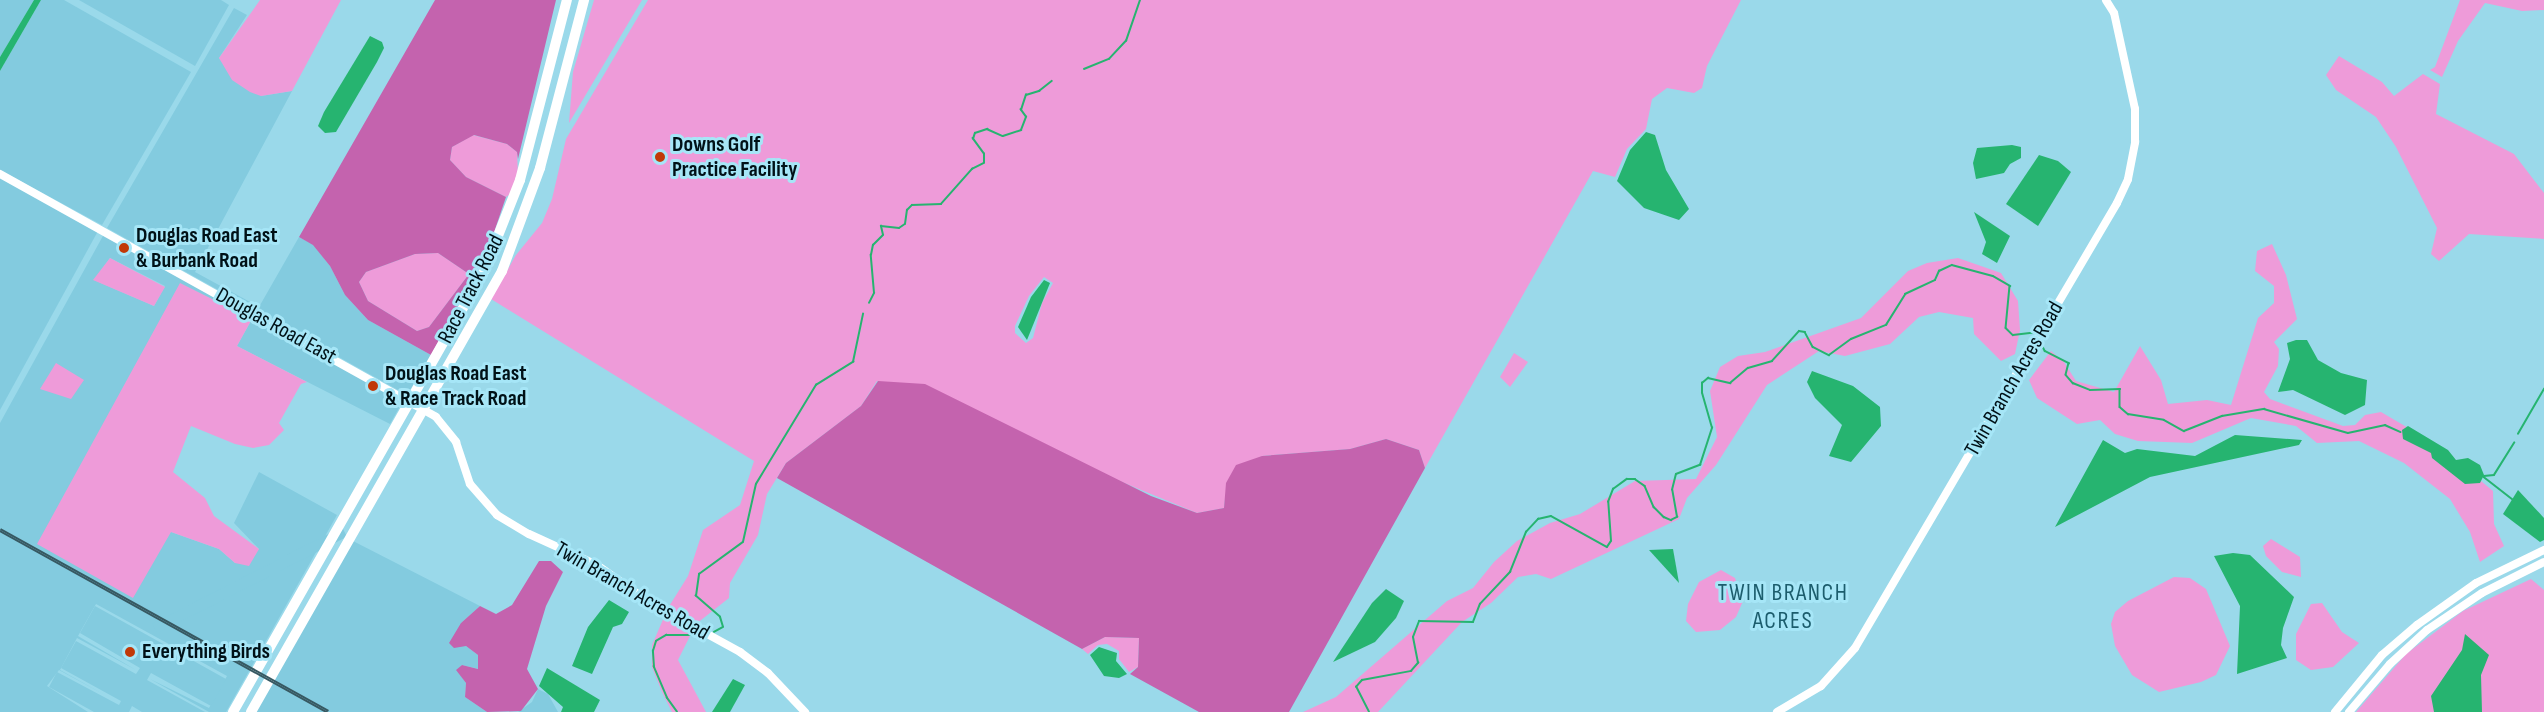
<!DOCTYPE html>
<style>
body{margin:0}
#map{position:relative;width:2544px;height:712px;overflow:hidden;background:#9ad9ea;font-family:"Sofia Sans Condensed",sans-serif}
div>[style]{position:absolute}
.built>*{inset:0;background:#83cbdf;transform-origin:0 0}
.green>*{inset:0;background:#ee9bd9}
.forest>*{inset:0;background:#c463ae}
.water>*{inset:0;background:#26b470}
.stream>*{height:1.5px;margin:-0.75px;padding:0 0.75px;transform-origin:0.75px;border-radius:0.75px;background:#26b470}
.minor>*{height:8px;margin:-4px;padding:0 4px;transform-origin:4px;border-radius:4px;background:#fff}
.major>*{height:10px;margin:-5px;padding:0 5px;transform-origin:5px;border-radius:5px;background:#fff}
.rail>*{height:4px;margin-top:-2px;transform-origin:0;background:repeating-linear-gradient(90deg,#a6e6f7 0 4.5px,#375962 0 9px);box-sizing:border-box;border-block:2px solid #375962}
.dots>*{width:16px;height:16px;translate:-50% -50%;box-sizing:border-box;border:3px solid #a6e6f7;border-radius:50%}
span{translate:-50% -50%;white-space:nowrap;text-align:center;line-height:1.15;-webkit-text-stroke:6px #a6e6f7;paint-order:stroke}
.poi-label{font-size:22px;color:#001117;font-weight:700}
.left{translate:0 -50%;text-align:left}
.street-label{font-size:22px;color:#001117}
.neighbourhood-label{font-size:24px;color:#1c5d6d;letter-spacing:1.5px}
</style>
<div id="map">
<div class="built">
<i style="clip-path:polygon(0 0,34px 0,0 57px)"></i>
<i style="clip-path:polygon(41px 0,64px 0,191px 72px,102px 225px,0 170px,0 71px)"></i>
<i style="clip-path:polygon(79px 0,221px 0,229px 5px,195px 66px)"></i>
<i style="clip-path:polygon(234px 8px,247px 15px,219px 58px,261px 96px,292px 91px,195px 272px,259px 307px,299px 237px,313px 244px,330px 266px,345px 295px,368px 320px,431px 355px,407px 395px,107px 228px)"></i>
<i style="clip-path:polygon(0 178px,98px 231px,0 410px)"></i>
<i style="clip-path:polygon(evenodd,104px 234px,403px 401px,390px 424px,237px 346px,252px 319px,180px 284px,38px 544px,171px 532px,219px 549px,235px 563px,259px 549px,234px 523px,259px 472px,337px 515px,226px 712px,209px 712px,150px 679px,209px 708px,227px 676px,96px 604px,78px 636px,136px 670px,77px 638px,60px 670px,105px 695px,59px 670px,47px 686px,88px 712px,0 712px,0 423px,104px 234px,110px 258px,165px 286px,154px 306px,94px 280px,110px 258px)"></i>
<i style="left:342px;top:527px;width:11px;height:213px;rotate:63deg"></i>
<i style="clip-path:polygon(353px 541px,480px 606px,461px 623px,466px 646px,478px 655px,479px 669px,462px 665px,457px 670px,466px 683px,465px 697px,487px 712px,255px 712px)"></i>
<i style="clip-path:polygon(95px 606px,226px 679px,211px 706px,151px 673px,147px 680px,205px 712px,142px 712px,132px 706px,129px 712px,94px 712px,49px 687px,57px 672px,119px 705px,121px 701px,61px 668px,76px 641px,136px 674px,140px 668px,80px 633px)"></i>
<i style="clip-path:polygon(538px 689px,548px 694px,558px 712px,518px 712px,532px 702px)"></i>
</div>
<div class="green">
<i style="clip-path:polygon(260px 0,341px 0,292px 91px,261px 96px,250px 92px,232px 80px,219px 58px)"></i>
<i style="clip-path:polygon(594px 0,642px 0,569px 123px,573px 72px)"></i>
<i style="clip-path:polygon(evenodd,648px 0,1741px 0,1707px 66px,1702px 88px,1694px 93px,1667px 88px,1652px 99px,1646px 129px,1627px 149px,1615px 177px,1593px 171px,1425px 468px,1419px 450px,1386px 439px,1350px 449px,1262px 456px,1225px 499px,1224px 508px,1197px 513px,877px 381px,861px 406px,786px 463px,767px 494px,758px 535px,730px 583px,729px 598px,696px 624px,668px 608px,688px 576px,703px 530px,740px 505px,754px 461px,491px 299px,516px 255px,542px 223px,552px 199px,566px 139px,648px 0,1044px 277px,1053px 283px,1042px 303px,1033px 338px,1026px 343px,1015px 333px,1015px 326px,1029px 296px,1044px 277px)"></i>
<i style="clip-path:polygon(2460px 0,2544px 0,2544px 10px,2522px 11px,2485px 3px,2458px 41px,2442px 77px,2430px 70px,2435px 67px)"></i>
<i style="clip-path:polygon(2339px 56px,2382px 82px,2394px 96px,2423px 74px,2440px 84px,2436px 114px,2514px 154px,2544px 193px,2544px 239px,2469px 234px,2439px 261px,2431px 254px,2437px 228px,2396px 147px,2376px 117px,2336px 90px,2326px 75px)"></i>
<i style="clip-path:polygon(473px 135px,507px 144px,517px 152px,518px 175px,512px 193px,506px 197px,466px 177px,450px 160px,452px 147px)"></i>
<i style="clip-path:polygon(2272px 244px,2286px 275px,2297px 319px,2274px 342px,2279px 349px,2278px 366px,2264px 392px,2270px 399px,2343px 426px,2355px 425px,2365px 415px,2381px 412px,2439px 446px,2493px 491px,2494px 524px,2504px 546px,2480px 562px,2470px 532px,2450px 499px,2404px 463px,2359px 441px,2317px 443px,2296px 426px,2251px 418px,2192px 443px,2138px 441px,2115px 434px,2100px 420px,2077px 424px,2037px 398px,2029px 380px,2051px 351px,2064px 362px,2076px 381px,2114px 392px,2140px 346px,2161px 380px,2168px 404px,2207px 400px,2231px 405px,2258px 318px,2274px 303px,2274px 286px,2255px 271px,2257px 251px)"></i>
<i style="clip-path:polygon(438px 253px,469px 274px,429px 327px,417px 331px,368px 301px,359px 282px,366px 272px,415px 254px)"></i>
<i style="clip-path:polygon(110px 258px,165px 287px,154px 306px,93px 280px)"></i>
<i style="clip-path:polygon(1958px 258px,2001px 273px,2018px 301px,2020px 330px,2015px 354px,2001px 361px,1974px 334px,1973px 318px,1939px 312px,1919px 317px,1890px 344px,1845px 356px,1819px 351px,1767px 385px,1716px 465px,1687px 498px,1679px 519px,1551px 579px,1536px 574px,1518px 577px,1491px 603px,1462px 622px,1378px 712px,1303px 712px,1336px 697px,1447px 601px,1473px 588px,1494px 562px,1517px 541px,1550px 523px,1580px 514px,1635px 481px,1696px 479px,1717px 437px,1710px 391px,1720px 367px,1738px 356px,1765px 352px,1861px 318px,1908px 271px,1927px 263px)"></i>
<i style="clip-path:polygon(180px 283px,252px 319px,237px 346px,307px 382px,301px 384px,279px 423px,284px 430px,269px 445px,253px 448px,235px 444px,191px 426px,173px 472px,205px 498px,214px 516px,259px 549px,249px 566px,235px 563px,219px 549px,171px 532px,133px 598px,37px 544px)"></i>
<i style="clip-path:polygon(1514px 353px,1528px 362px,1510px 387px,1500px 377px)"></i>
<i style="clip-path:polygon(56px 363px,84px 380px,71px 399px,40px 389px)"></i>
<i style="clip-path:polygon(2271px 539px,2300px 557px,2301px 577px,2282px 572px,2266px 556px,2263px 546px)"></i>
<i style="clip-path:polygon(1721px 570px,1735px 578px,1743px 601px,1736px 617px,1720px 630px,1696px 632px,1686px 621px,1688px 604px,1699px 582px)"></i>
<i style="clip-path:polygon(2174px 577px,2190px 578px,2206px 589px,2230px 646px,2216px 675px,2201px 682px,2159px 692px,2132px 675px,2115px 646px,2111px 624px,2115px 612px,2128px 601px)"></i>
<i style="clip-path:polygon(2531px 579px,2544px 590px,2544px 712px,2356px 712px,2406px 654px,2463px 611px)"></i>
<i style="clip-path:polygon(2322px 603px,2342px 632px,2359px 643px,2333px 667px,2311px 670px,2296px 660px,2296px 634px,2311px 604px)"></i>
<i style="clip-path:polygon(665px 615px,693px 630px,678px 660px,706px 712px,672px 712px,662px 692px,652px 667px,652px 645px)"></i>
<i style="clip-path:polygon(1105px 637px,1139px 638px,1138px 667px,1129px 672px,1119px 659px,1119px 651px,1107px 644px,1098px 645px,1088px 654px,1082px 649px)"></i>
</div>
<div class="forest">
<i style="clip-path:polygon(evenodd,435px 0,556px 0,518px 159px,517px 152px,507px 144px,474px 135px,452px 147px,450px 160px,466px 177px,506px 197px,488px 250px,431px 355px,368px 320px,345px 295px,330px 266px,313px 245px,299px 237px,435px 0,438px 253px,469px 274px,429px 327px,417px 331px,368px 301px,359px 282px,366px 272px,415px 254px,438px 253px)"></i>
<i style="clip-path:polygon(878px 381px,925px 384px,1151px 496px,1197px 513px,1224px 508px,1226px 483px,1236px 465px,1262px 456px,1350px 449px,1386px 439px,1419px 450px,1425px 468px,1289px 712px,1199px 712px,1130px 674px,1138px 667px,1139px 638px,1105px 637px,1082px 649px,777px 478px,786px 463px,861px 406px)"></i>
<i style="clip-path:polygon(539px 561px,551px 561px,563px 572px,546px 606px,527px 669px,538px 689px,521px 711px,487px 712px,465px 697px,466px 683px,456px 670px,462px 665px,478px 669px,478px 655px,466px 646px,454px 648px,449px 643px,461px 623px,480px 606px,496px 614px,512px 605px)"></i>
</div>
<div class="water">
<i style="clip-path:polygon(34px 0,41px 0,0 71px,0 57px)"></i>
<i style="clip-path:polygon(370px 36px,382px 42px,384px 48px,377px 62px,336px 132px,325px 133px,318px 126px,324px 112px)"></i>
<i style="clip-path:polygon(1646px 132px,1655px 135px,1666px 170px,1689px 209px,1679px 220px,1644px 208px,1617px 181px,1630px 150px)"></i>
<i style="clip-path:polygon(2012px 145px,2021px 147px,2021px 158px,2010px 164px,2004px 173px,1976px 179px,1973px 163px,1977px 148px)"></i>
<i style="clip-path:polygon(2039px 155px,2058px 161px,2071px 172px,2038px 226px,2006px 204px)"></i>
<i style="clip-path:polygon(1974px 212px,2010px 236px,1997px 263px,1982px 254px,1986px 242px)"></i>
<i style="clip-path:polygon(1044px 280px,1050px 283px,1027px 340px,1018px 327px,1031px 297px)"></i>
<i style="clip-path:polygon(2296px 340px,2307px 340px,2318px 360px,2341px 373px,2367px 380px,2365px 405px,2345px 415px,2293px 390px,2278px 392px,2290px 359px,2287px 343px)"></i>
<i style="clip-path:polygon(1812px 371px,1853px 386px,1880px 407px,1881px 426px,1851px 462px,1829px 456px,1842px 425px,1815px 398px,1807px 382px)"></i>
<i style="clip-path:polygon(2408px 426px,2448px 450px,2456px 460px,2468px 458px,2480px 465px,2484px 475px,2480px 483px,2465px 484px,2432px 458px,2431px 453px,2403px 439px,2402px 430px)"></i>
<i style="clip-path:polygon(2235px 435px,2302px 440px,2299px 445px,2150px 477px,2055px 527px,2103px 440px,2125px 453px,2137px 449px,2195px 456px)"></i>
<i style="clip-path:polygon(2518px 490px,2544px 518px,2544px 540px,2540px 542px,2503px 514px)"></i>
<i style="clip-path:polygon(1673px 549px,1679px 583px,1649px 550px)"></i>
<i style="clip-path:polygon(2233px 553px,2250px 555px,2294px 597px,2283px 628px,2281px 645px,2287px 658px,2237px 674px,2240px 606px,2214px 556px)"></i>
<i style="clip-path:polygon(1386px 589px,1404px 601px,1396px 618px,1375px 642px,1333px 662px,1372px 603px)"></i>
<i style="clip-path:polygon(609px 600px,629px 612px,622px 624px,613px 627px,592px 674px,572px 666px,588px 627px)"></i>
<i style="clip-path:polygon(2465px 634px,2489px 655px,2481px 675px,2482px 712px,2434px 712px,2431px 696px,2462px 650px)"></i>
<i style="clip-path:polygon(1099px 647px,1117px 653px,1116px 661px,1127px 674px,1119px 678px,1104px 676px,1090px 655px)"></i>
<i style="clip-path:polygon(547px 668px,600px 700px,594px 712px,561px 712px,563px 707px,539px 686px)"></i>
<i style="clip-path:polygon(733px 679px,745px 685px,730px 712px,712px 712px)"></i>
</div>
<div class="stream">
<i style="left:1084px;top:69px;width:27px;rotate:-22deg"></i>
<i style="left:1109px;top:59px;width:25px;rotate:-47deg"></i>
<i style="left:1126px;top:41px;width:43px;rotate:-71.1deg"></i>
<i style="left:869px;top:303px;width:11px;rotate:-63deg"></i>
<i style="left:874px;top:293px;width:38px;rotate:-95deg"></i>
<i style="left:871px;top:255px;width:10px;rotate:-79deg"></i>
<i style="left:873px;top:245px;width:14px;rotate:-45deg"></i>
<i style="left:883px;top:235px;width:9px;rotate:-103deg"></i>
<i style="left:881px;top:226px;width:18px;rotate:6deg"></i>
<i style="left:899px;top:228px;width:7px;rotate:-34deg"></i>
<i style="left:905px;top:224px;width:14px;rotate:-82deg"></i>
<i style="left:907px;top:210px;width:7px;rotate:-45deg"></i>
<i style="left:912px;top:205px;width:29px;rotate:-2deg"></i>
<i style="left:941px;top:204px;width:47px;rotate:-48.5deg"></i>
<i style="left:972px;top:169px;width:13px;rotate:-27deg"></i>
<i style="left:984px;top:163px;width:9px;rotate:-90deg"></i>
<i style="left:984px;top:154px;width:19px;rotate:-126deg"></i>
<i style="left:973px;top:139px;width:6px;rotate:-72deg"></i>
<i style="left:975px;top:133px;width:13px;rotate:-18deg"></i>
<i style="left:987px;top:129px;width:17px;rotate:24deg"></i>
<i style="left:1003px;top:136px;width:19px;rotate:-18deg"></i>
<i style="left:1021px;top:130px;width:14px;rotate:-69deg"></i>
<i style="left:1026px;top:117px;width:9px;rotate:-126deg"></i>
<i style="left:1021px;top:110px;width:16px;rotate:-72deg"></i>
<i style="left:1026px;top:95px;width:14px;rotate:-17deg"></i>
<i style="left:1039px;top:91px;width:16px;rotate:-38deg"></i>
<i style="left:2041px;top:343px;width:9px;rotate:63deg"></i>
<i style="left:2045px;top:351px;width:27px;rotate:27deg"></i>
<i style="left:2069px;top:363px;width:12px;rotate:104deg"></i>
<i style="left:2066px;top:375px;width:11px;rotate:49deg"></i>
<i style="left:2073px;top:383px;width:18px;rotate:22deg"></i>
<i style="left:2090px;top:390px;width:30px;rotate:-2deg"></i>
<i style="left:2120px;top:389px;width:18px;rotate:90deg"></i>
<i style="left:2120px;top:407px;width:11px;rotate:41deg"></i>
<i style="left:2128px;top:414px;width:36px;rotate:9deg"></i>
<i style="left:2164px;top:420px;width:23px;rotate:29deg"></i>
<i style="left:2184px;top:431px;width:41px;rotate:-21.5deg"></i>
<i style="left:2222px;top:416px;width:43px;rotate:-9.5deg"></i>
<i style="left:2264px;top:409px;width:87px;rotate:15.9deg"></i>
<i style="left:2348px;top:433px;width:38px;rotate:-12deg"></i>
<i style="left:2385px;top:425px;width:17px;rotate:24deg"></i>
<i style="left:2518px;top:434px;width:52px;rotate:-60deg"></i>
<i style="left:2484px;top:476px;width:10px;rotate:-6deg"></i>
<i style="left:2494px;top:475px;width:38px;rotate:-58deg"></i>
<i style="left:2484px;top:477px;width:37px;rotate:38deg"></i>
<i style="left:714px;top:632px;width:10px;rotate:-29deg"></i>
<i style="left:723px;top:627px;width:10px;rotate:-107deg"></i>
<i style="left:720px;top:617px;width:32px;rotate:-139deg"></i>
<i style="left:696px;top:596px;width:22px;rotate:-82deg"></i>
<i style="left:699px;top:574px;width:54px;rotate:-36deg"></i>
<i style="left:743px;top:542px;width:59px;rotate:-77.4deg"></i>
<i style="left:756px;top:484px;width:116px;rotate:-58.8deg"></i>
<i style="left:816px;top:385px;width:44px;rotate:-31.9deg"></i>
<i style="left:853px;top:362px;width:49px;rotate:-78.2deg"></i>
<i style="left:677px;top:712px;width:17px;rotate:-126deg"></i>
<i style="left:667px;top:698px;width:34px;rotate:-113deg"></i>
<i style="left:654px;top:667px;width:16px;rotate:-94deg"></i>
<i style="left:653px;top:651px;width:10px;rotate:-73deg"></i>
<i style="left:656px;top:641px;width:12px;rotate:-31deg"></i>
<i style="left:666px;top:635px;width:33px"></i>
<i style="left:1369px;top:712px;width:28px;rotate:-117deg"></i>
<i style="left:1356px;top:687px;width:9px;rotate:-49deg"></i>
<i style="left:1362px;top:680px;width:50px;rotate:-10.4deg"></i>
<i style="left:1411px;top:671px;width:11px;rotate:-49deg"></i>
<i style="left:1418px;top:663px;width:26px;rotate:-101deg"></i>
<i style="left:1413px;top:637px;width:17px;rotate:-69deg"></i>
<i style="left:1419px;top:621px;width:54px;rotate:1.1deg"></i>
<i style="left:1473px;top:622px;width:19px;rotate:-69deg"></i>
<i style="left:1480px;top:604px;width:44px;rotate:-46.8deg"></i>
<i style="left:1510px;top:572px;width:43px;rotate:-68.2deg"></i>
<i style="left:1526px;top:532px;width:18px;rotate:-47deg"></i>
<i style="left:1538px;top:519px;width:13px;rotate:-13deg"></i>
<i style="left:1551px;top:516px;width:64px;rotate:29deg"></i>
<i style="left:1607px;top:547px;width:7px;rotate:-56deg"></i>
<i style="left:1611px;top:541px;width:39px;rotate:-94deg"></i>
<i style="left:1608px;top:502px;width:14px;rotate:-69deg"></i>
<i style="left:1613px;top:489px;width:17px;rotate:-36deg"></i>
<i style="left:1627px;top:479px;width:8px"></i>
<i style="left:1635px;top:479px;width:12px;rotate:35deg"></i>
<i style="left:1645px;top:486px;width:23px;rotate:67deg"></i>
<i style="left:1654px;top:507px;width:14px;rotate:45deg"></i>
<i style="left:1664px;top:517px;width:8px;rotate:23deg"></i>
<i style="left:1671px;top:520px;width:7px;rotate:-27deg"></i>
<i style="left:1677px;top:517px;width:27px;rotate:-100deg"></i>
<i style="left:1672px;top:490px;width:16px;rotate:-76deg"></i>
<i style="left:1676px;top:474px;width:26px;rotate:-21deg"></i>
<i style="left:1700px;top:465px;width:39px;rotate:-72deg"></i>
<i style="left:1712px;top:428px;width:36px;rotate:-106deg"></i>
<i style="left:1702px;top:393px;width:10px;rotate:-90deg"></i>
<i style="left:1702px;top:383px;width:8px;rotate:-40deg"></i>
<i style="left:1708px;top:378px;width:23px;rotate:13deg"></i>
<i style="left:1730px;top:383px;width:23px;rotate:-40deg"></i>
<i style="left:1748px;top:368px;width:25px;rotate:-16deg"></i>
<i style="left:1772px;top:361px;width:40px;rotate:-48deg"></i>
<i style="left:1799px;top:331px;width:6px;rotate:9deg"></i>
<i style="left:1805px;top:332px;width:17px;rotate:62deg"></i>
<i style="left:1813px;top:347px;width:18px;rotate:27deg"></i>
<i style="left:1829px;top:355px;width:27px;rotate:-36deg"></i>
<i style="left:1851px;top:339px;width:38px;rotate:-22deg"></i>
<i style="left:1886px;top:325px;width:36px;rotate:-58deg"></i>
<i style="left:1905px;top:294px;width:33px;rotate:-25deg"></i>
<i style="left:1935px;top:280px;width:10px;rotate:-66deg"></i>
<i style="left:1939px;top:271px;width:14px;rotate:-25deg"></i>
<i style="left:1952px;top:265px;width:42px;rotate:15deg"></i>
<i style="left:1993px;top:276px;width:20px;rotate:30deg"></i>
<i style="left:2010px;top:286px;width:42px;rotate:95.4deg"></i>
<i style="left:2006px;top:328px;width:10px;rotate:45deg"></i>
<i style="left:2013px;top:335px;width:23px;rotate:-7deg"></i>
</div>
<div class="minor">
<i style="left:0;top:174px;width:499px;rotate:29.1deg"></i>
<i style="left:436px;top:417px;width:32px;rotate:51deg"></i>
<i style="left:456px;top:442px;width:44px;rotate:71.6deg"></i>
<i style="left:470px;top:484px;width:41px;rotate:48.9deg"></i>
<i style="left:497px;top:515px;width:37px;rotate:31deg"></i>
<i style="left:529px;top:534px;width:75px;rotate:24.5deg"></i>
<i style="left:597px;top:565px;width:64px;rotate:35.4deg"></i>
<i style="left:649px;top:602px;width:104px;rotate:28.8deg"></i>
<i style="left:740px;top:652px;width:35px;rotate:37deg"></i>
<i style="left:768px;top:673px;width:54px;rotate:46.5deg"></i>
<i style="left:1777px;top:712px;width:51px;rotate:-30.6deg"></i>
<i style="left:1821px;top:686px;width:51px;rotate:-48.2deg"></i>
<i style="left:1855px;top:648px;width:516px;rotate:-59.51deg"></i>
<i style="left:2117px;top:203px;width:26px;rotate:-65deg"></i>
<i style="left:2128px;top:179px;width:38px;rotate:-79deg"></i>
<i style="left:2135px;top:142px;width:33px;rotate:-90deg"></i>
<i style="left:2135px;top:109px;width:98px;rotate:-102.3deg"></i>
<i style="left:2114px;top:13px;width:15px;rotate:-122deg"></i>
<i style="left:2335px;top:712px;width:74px;rotate:-50.5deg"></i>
<i style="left:2382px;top:655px;width:46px;rotate:-40.6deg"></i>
<i style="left:2417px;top:625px;width:72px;rotate:-35.4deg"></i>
<i style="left:2476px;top:583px;width:76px;rotate:-25.9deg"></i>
<i style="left:2349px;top:712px;width:63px;rotate:-49.5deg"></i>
<i style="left:2390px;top:664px;width:50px;rotate:-42.6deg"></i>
<i style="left:2427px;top:630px;width:66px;rotate:-33.9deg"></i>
<i style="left:2482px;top:593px;width:69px;rotate:-26.6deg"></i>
</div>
<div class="major">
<i style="left:233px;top:712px;width:507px;rotate:-60.35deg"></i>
<i style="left:484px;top:271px;width:98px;rotate:-68.4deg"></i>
<i style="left:520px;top:180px;width:186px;rotate:-75.4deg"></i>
<i style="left:251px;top:712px;width:507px;rotate:-60.35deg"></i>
<i style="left:502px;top:271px;width:110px;rotate:-69.7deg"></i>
<i style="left:540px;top:168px;width:174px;rotate:-75.3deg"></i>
</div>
<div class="rail">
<i style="left:0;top:530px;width:375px;rotate:29deg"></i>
</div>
<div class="dots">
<i style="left:660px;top:157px;background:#c13908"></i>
<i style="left:124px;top:248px;background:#c13908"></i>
<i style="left:373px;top:386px;background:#c13908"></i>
<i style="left:130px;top:652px;background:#c13908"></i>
</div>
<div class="poi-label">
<span class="left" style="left:672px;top:157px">Downs Golf<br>Practice Facility</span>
<span class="left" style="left:136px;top:248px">Douglas Road East<br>&amp; Burbank Road</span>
<span class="left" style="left:385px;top:386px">Douglas Road East<br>&amp; Race Track Road</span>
<span class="left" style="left:142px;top:652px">Everything Birds</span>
</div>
<div class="street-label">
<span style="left:471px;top:289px;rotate:-63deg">Race Track Road</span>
<span style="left:276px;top:326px;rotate:29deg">Douglas Road East</span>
<span style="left:2014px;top:379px;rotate:-60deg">Twin Branch Acres Road</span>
<span style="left:632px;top:591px;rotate:30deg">Twin Branch Acres Road</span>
</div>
<div class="neighbourhood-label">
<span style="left:1783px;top:607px">TWIN BRANCH<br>ACRES</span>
</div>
</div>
